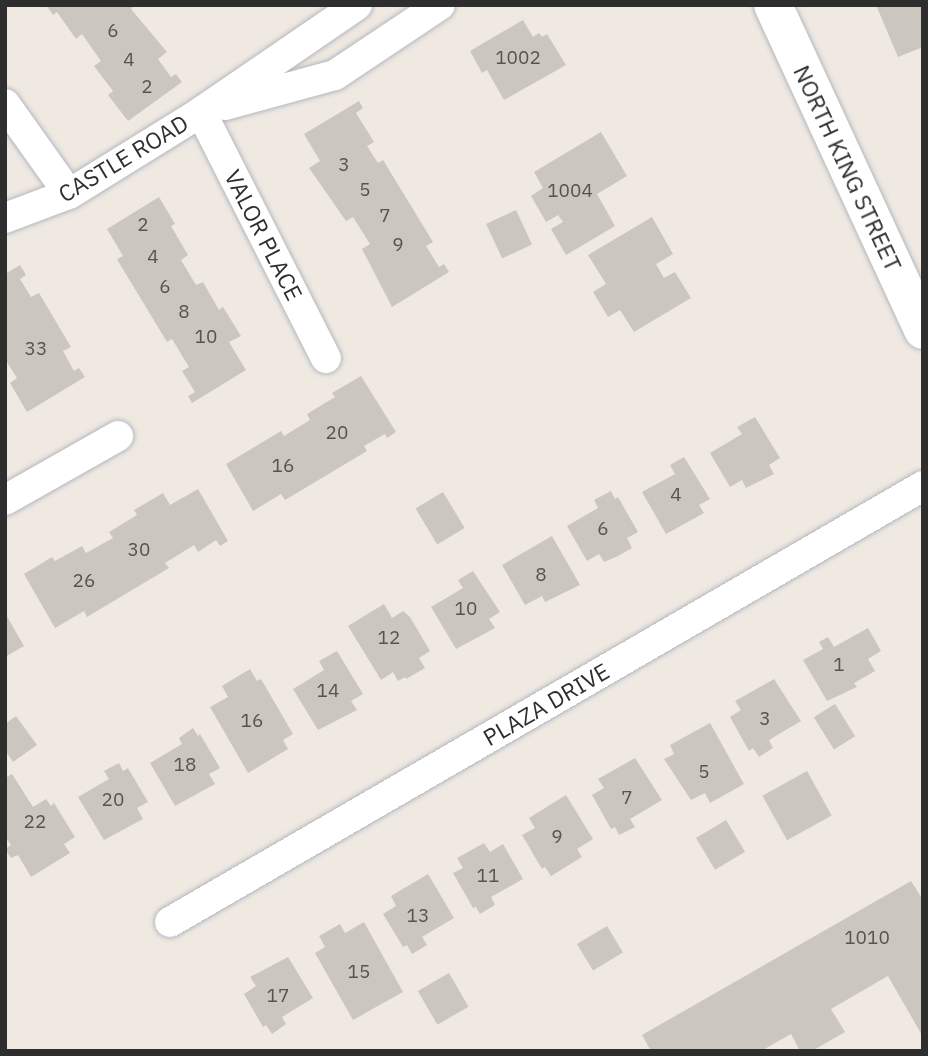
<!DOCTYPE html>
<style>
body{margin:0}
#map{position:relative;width:928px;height:1056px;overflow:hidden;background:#efe9e1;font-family:"IBM Plex Sans",sans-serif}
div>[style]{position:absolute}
.building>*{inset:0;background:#cbc7bf;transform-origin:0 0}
.roads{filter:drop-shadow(0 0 2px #b4b7c1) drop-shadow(0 0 2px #b4b7c1)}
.minor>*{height:30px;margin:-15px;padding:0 15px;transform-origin:15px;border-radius:15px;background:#fff}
.secondary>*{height:38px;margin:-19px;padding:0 19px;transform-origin:19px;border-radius:19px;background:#fff}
span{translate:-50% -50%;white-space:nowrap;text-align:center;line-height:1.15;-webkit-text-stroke:5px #fff;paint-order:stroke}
.number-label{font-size:19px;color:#555452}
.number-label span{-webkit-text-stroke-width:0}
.street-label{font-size:23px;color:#2e2e2e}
.frame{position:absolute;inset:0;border:7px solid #2e2e2e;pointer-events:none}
</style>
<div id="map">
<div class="building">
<i style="clip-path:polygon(46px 5px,135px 5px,131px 9px,167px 52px,158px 59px,171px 77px,176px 74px,182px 82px,128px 121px,108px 95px,113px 91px,94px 66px,101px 61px,82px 34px,76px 39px,57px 12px,53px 15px)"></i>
<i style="clip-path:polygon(876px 5px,923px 5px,923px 47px,898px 57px)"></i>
<i style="clip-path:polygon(523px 20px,533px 37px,539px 33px,542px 37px,547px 34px,566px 65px,504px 100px,487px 70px,482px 73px,470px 51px)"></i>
<i style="clip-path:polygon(359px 101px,363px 108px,356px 113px,374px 142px,367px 146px,378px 163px,383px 160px,433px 242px,426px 246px,439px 267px,444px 264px,449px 272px,392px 307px,362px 249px,370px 244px,353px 217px,346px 221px,309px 168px,320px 161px,304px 134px)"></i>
<i style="clip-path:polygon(601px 132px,627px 176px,597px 194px,615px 226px,566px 255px,551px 229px,563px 222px,558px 215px,546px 222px,531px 196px,543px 188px,534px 172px)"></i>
<i style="clip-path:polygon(159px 197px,175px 224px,171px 226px,188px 255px,181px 260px,196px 285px,203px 282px,219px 310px,223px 307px,241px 336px,229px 342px,246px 370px,192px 403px,188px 396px,195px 392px,182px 371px,189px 367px,172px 339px,167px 342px,118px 261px,117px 259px,123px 256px,107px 229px)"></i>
<i style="left:516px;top:210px;width:38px;height:33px;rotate:65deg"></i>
<i style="clip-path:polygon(652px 217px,673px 254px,656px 264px,664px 278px,675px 272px,691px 298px,634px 332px,620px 310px,608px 317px,593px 292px,606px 284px,588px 255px)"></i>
<i style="clip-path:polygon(20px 265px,26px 275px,20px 279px,31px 297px,39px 293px,71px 347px,63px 351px,74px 371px,79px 368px,85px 377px,27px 412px,10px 383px,17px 378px,5px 359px,5px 274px)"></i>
<i style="clip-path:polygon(361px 376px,396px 432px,387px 438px,385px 434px,364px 446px,367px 451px,285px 500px,281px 494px,253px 511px,226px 464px,281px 431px,284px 436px,310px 420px,307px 414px,335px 397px,332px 393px)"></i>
<i style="clip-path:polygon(755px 417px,780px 458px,769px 465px,774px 474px,746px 488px,742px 480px,730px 487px,710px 453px,742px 434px,737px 427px)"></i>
<i style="clip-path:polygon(684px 457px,710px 499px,699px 505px,704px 513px,666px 534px,642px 492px,675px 474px,670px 465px)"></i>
<i style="clip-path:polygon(198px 489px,228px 541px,220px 546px,216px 540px,198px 552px,194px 545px,165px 563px,169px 568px,87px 617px,84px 611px,55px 628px,24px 574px,52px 557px,55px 561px,82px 546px,86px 553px,113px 538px,109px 532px,137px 515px,134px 510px,163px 493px,170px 505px)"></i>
<i style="clip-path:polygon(611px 491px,615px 499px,618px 497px,638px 532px,627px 538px,632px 548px,618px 556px,604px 562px,599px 554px,587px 561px,567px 526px,598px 508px,594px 500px)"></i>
<i style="left:443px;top:492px;width:42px;height:32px;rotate:59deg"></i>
<i style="clip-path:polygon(552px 536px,580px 585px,545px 602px,542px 596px,525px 605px,502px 565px)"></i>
<i style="clip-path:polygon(473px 571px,500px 612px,489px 619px,495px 628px,456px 649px,431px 607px,463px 588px,458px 580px)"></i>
<i style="clip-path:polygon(384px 604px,392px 618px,403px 611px,410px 617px,430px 651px,419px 658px,425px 668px,406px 679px,405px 677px,398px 681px,393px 672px,381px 680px,348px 626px)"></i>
<i style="clip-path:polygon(5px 613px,24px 646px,5px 657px)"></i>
<i style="clip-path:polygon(868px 628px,881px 651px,868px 659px,875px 671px,854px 683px,857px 687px,827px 701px,803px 660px,823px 649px,819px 642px,828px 637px,834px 647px)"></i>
<i style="clip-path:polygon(337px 651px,363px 694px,351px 701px,357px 710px,318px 730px,293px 689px,324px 670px,319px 661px)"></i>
<i style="clip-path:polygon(250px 669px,257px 681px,261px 679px,293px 734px,283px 740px,288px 749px,248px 773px,210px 707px,228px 697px,222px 686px)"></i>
<i style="clip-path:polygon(774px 679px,801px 721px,769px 740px,773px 748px,759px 757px,753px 748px,749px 751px,730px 717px,741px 710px,735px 701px)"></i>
<i style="left:835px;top:704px;width:38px;height:25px;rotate:58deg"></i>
<i style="clip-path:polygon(16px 716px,37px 745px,13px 762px,5px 750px,5px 724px)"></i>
<i style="clip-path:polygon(710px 723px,744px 784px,710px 803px,705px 793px,691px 800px,664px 759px,674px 754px,670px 745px)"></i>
<i style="clip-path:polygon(193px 728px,198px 736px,200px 734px,220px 768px,209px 774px,215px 784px,175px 806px,150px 763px,182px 744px,179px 738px)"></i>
<i style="clip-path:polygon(635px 758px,662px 800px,630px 819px,635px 827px,619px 835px,615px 827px,611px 829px,592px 795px,604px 788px,598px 779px)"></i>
<i style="clip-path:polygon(119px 763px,123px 771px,128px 768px,148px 802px,137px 808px,143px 819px,104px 840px,78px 797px,109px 779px,104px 771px)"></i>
<i style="left:807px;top:771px;width:51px;height:51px;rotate:61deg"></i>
<i style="clip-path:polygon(12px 774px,33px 807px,46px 799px,51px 806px,54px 803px,75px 837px,64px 844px,70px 853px,31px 877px,18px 855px,11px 858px,5px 849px,11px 845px,5px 836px,5px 778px)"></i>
<i style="clip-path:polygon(566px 795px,593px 839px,577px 849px,582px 857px,551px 876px,545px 867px,542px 869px,522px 835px,535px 828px,529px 818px)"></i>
<i style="left:726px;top:820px;width:37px;height:35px;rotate:59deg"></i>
<i style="clip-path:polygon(484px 843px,490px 852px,503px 844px,523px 879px,491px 897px,495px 905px,480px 914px,476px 907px,473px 908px,453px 873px,463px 868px,457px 858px)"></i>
<i style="clip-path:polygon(428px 874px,454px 918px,422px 937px,427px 945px,412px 954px,407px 945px,403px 947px,383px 914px,396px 906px,391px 896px)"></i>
<i style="clip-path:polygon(911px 881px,923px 900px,923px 1037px,888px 976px,831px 1009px,845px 1032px,812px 1051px,800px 1051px,791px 1034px,761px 1051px,651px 1051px,642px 1035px)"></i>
<i style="clip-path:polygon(364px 922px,403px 992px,353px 1020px,315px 953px,325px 947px,319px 936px,340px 924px,345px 933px)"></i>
<i style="left:607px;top:926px;width:31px;height:35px;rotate:59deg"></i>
<i style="clip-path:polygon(288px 957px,313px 998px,282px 1017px,286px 1024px,272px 1034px,266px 1025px,263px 1027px,244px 994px,256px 986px,250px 977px)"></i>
<i style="left:449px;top:973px;width:39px;height:36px;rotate:60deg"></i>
</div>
<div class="roads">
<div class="minor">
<i style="left:5px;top:104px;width:110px;rotate:54.6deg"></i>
<i style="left:225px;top:105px;width:114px;rotate:-15.3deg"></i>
<i style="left:335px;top:75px;width:126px;rotate:-33.7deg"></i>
<i style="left:201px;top:112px;width:276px;rotate:63.1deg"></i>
<i style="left:5px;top:218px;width:68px;rotate:-20.6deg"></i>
<i style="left:69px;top:194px;width:155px;rotate:-31.8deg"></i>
<i style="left:201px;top:112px;width:189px;rotate:-34.4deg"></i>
<i style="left:5px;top:500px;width:130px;rotate:-29.5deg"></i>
<i style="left:170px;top:922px;width:870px;rotate:-30.07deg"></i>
</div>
<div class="secondary">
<i style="left:773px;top:5px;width:358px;rotate:65.2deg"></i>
</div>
</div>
<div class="number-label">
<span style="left:113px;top:31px">6</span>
<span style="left:518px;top:58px">1002</span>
<span style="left:129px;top:60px">4</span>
<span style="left:147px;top:87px">2</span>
<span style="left:344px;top:165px">3</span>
<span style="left:365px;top:190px">5</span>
<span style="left:570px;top:191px">1004</span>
<span style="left:385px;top:216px">7</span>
<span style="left:143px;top:225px">2</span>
<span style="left:398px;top:245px">9</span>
<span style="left:153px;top:257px">4</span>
<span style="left:165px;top:287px">6</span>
<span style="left:184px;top:312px">8</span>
<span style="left:206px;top:337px">10</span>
<span style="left:36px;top:349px">33</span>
<span style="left:337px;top:433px">20</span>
<span style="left:283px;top:466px">16</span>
<span style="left:676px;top:495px">4</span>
<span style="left:603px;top:529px">6</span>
<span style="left:139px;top:550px">30</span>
<span style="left:541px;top:575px">8</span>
<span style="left:84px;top:581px">26</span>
<span style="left:466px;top:609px">10</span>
<span style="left:389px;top:638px">12</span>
<span style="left:839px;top:665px">1</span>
<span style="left:328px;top:691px">14</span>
<span style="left:765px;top:719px">3</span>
<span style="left:252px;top:721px">16</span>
<span style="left:185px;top:765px">18</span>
<span style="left:704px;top:772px">5</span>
<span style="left:627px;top:798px">7</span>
<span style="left:113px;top:800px">20</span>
<span style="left:35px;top:822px">22</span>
<span style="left:557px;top:837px">9</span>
<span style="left:488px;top:876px">11</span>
<span style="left:418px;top:916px">13</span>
<span style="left:867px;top:938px">1010</span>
<span style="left:359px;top:972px">15</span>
<span style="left:278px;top:996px">17</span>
</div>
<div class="street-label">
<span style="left:123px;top:158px;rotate:-31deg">CASTLE ROAD</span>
<span style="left:848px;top:168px;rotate:65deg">NORTH KING STREET</span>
<span style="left:264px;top:235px;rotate:63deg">VALOR PLACE</span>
<span style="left:546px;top:704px;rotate:-30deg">PLAZA DRIVE</span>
</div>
<div class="frame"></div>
</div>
